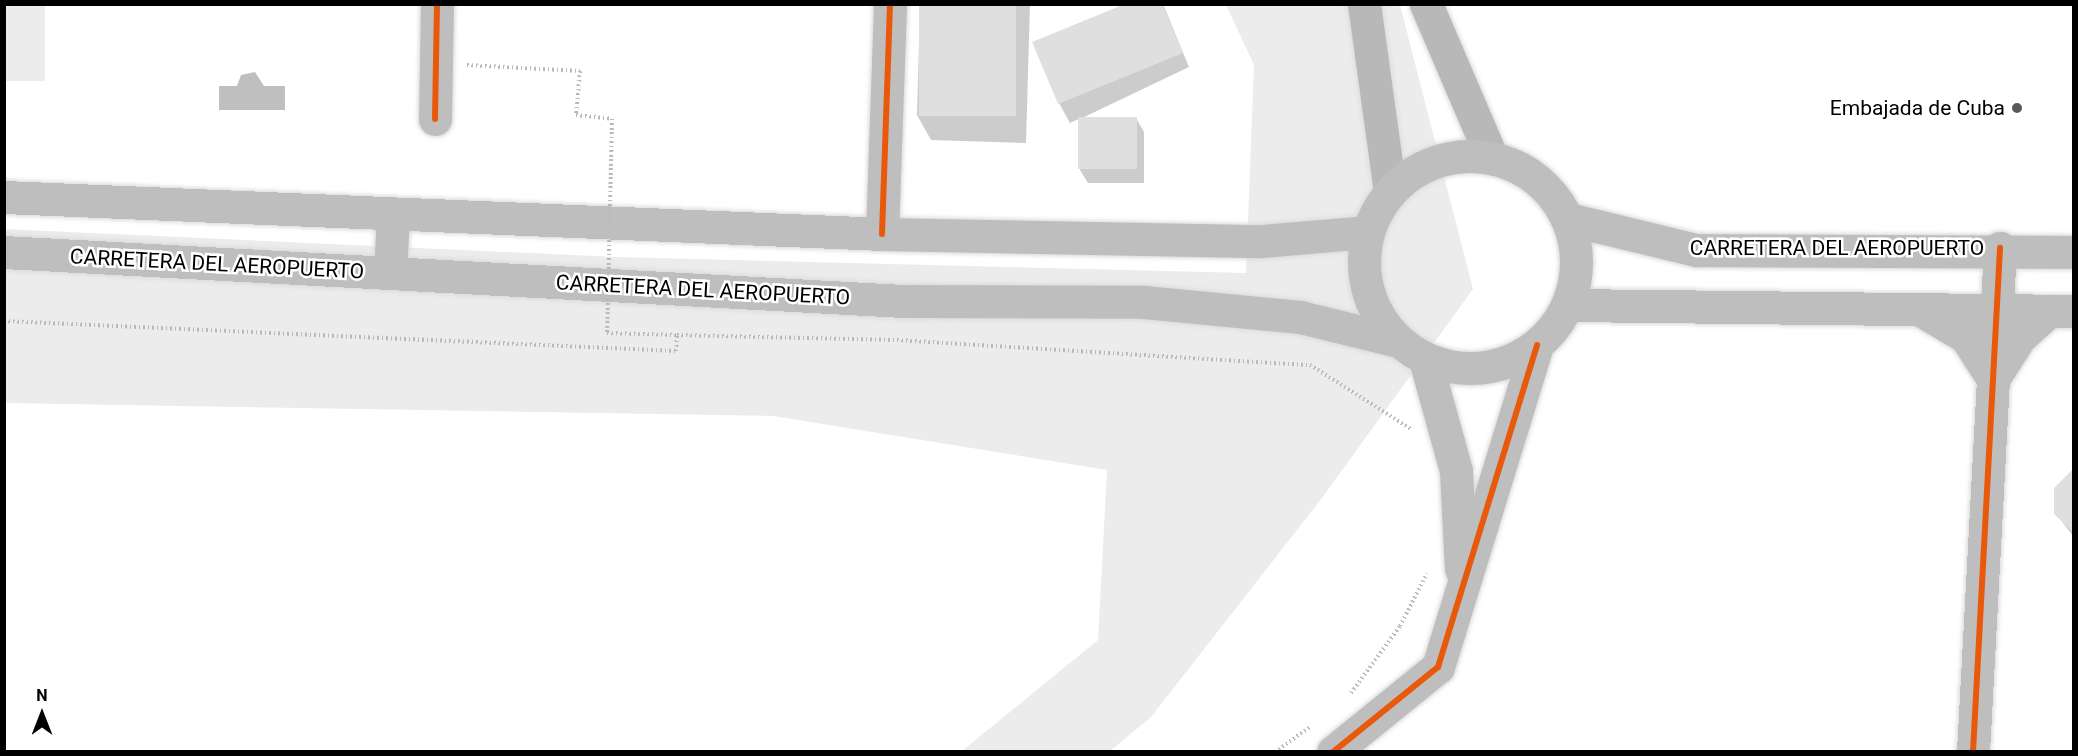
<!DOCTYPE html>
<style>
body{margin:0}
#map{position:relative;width:2078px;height:756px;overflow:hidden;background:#fff;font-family:Roboto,sans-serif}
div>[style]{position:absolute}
.green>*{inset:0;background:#ececec;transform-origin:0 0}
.water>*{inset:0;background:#bfbfbf}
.shadow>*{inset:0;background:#0003}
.building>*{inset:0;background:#dfdfdf;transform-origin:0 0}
.path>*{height:4px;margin-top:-2px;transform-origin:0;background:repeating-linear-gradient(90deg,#b9b9b9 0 1.5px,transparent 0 4.5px)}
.roads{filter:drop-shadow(0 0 2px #dbdbdb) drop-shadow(0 0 2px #dbdbdb)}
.street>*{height:33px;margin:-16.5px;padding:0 16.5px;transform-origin:16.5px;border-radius:16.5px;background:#bebebe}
.secondary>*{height:33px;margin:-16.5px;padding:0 16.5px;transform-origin:16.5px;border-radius:16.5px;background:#b8b8b8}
.primary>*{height:33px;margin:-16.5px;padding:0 16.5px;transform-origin:16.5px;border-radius:16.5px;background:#bebebe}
.primary>.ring{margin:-16.5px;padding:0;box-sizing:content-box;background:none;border:33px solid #bebebe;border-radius:50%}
.path-bridge>*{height:4px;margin-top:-2px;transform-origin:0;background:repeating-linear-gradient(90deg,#b9b9b9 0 1.5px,transparent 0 4.5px)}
.cycleway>*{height:6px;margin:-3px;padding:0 3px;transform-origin:3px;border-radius:3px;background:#e8590c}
.dots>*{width:16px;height:16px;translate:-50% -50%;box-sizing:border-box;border:3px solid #fff;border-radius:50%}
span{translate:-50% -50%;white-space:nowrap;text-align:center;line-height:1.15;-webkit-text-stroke:5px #fff;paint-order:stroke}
.poi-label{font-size:21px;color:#000}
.right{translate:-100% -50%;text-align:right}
.street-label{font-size:21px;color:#000}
.frame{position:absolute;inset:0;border:6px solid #000;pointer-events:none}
.north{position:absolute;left:12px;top:684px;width:60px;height:60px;-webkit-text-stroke:4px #fff;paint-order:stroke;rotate:0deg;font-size:16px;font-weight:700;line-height:24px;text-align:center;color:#000}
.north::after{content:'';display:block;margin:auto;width:21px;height:27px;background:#000;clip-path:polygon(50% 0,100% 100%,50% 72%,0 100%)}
</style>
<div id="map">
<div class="green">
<i style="left:4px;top:5px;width:41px;height:76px"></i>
<i style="clip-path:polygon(1226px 5px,1400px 5px,1473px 289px,1322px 498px,1151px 717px,1110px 751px,962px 751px,1098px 640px,1107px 470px,773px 416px,5px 403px,5px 229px,616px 257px,1246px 273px,1254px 65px)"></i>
</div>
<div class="water">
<i style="clip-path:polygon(255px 72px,264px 86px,285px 86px,285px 110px,219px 110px,219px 86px,237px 86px,241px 75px)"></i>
</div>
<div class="shadow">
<i style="clip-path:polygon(920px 4px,1030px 4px,1026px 143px,931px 140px,917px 115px)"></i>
<i style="clip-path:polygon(1129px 4px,1163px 4px,1189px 67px,1080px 119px,1136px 118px,1144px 132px,1144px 183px,1088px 183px,1080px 170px,1079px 119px,1070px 123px,1059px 103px)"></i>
<i style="clip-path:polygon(2073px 471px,2074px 537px,2056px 514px)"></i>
</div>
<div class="building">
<i style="left:919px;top:4px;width:97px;height:112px"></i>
<i style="clip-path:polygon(1125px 4px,1162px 4px,1183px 53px,1058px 104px,1032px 42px)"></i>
<i style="left:1137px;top:117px;width:52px;height:59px;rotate:90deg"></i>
<i style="clip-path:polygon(2074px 468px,2074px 533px,2054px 514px,2054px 488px)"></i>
</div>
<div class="path">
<i style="left:467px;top:65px;width:113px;rotate:3deg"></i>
<i style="left:580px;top:71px;width:44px;rotate:95.2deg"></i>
<i style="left:4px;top:321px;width:673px;rotate:2.56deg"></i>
<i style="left:676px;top:351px;width:16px;rotate:-86deg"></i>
<i style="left:677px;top:335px;width:220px;rotate:1.3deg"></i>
<i style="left:897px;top:340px;width:414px;rotate:3.5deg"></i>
<i style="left:1310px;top:365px;width:120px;rotate:32.4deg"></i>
<i style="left:1351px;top:693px;width:83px;rotate:-53.8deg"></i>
<i style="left:1400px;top:626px;width:59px;rotate:-63deg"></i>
<i style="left:1275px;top:752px;width:44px;rotate:-35.8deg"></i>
</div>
<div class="roads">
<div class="street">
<i style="left:435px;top:119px;width:115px;rotate:-89deg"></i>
<i style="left:882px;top:234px;width:230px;rotate:-88deg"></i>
<i style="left:1425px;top:359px;width:116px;rotate:74.5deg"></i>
<i style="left:1456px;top:471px;width:98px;rotate:87.1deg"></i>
<i style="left:1333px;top:752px;width:135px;rotate:-39deg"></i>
<i style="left:1438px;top:667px;width:337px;rotate:-72.9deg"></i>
<i style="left:1973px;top:752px;width:505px;rotate:-86.93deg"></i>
</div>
<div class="secondary">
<i style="left:1364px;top:4px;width:189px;rotate:82.1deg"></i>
<i style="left:1426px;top:4px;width:168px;rotate:66.8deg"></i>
</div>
<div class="primary">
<i class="ring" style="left:1364px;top:156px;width:179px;height:179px"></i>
<i style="left:4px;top:197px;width:879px;rotate:2.41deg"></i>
<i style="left:882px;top:234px;width:380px;rotate:1.1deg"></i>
<i style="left:1262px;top:241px;width:104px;rotate:-4.9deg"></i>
<i style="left:1568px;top:219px;width:132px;rotate:13.6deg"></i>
<i style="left:1696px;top:250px;width:378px;rotate:0.3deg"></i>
<i style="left:4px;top:252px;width:900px;rotate:3.12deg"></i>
<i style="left:903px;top:301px;width:241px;rotate:0.2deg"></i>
<i style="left:1144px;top:302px;width:157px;rotate:5.5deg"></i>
<i style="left:1300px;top:317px;width:101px;rotate:13.8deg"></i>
<i style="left:390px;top:273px;width:58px;rotate:-87deg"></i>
<i style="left:1568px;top:305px;width:506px;rotate:0.68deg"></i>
<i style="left:1919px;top:309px;width:55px;rotate:30.8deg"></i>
<i style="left:1966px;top:337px;width:50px;rotate:57.3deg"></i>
<i style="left:1993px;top:379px;width:50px;rotate:-57.3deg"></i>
<i style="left:2020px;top:337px;width:39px;rotate:-42deg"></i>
</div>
</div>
<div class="path-bridge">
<i style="left:576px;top:115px;width:36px;rotate:6deg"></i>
<i style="left:612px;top:119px;width:214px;rotate:91.3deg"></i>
<i style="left:607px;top:333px;width:70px;rotate:1.6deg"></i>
</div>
<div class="cycleway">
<i style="left:435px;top:119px;width:115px;rotate:-89deg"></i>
<i style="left:882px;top:234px;width:230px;rotate:-88deg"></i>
<i style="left:1333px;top:752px;width:135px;rotate:-39deg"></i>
<i style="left:1438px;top:667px;width:337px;rotate:-72.9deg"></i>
<i style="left:1973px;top:752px;width:505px;rotate:-86.93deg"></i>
</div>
<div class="dots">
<i style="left:2017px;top:108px;background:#595959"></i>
</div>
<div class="poi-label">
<span class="right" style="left:2005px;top:108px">Embajada de Cuba</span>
</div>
<div class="street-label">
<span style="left:1837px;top:248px">CARRETERA DEL AEROPUERTO</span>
<span style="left:217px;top:264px;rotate:3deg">CARRETERA DEL AEROPUERTO</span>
<span style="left:703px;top:290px;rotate:3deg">CARRETERA DEL AEROPUERTO</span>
</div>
<div class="frame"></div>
<div class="north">N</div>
</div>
